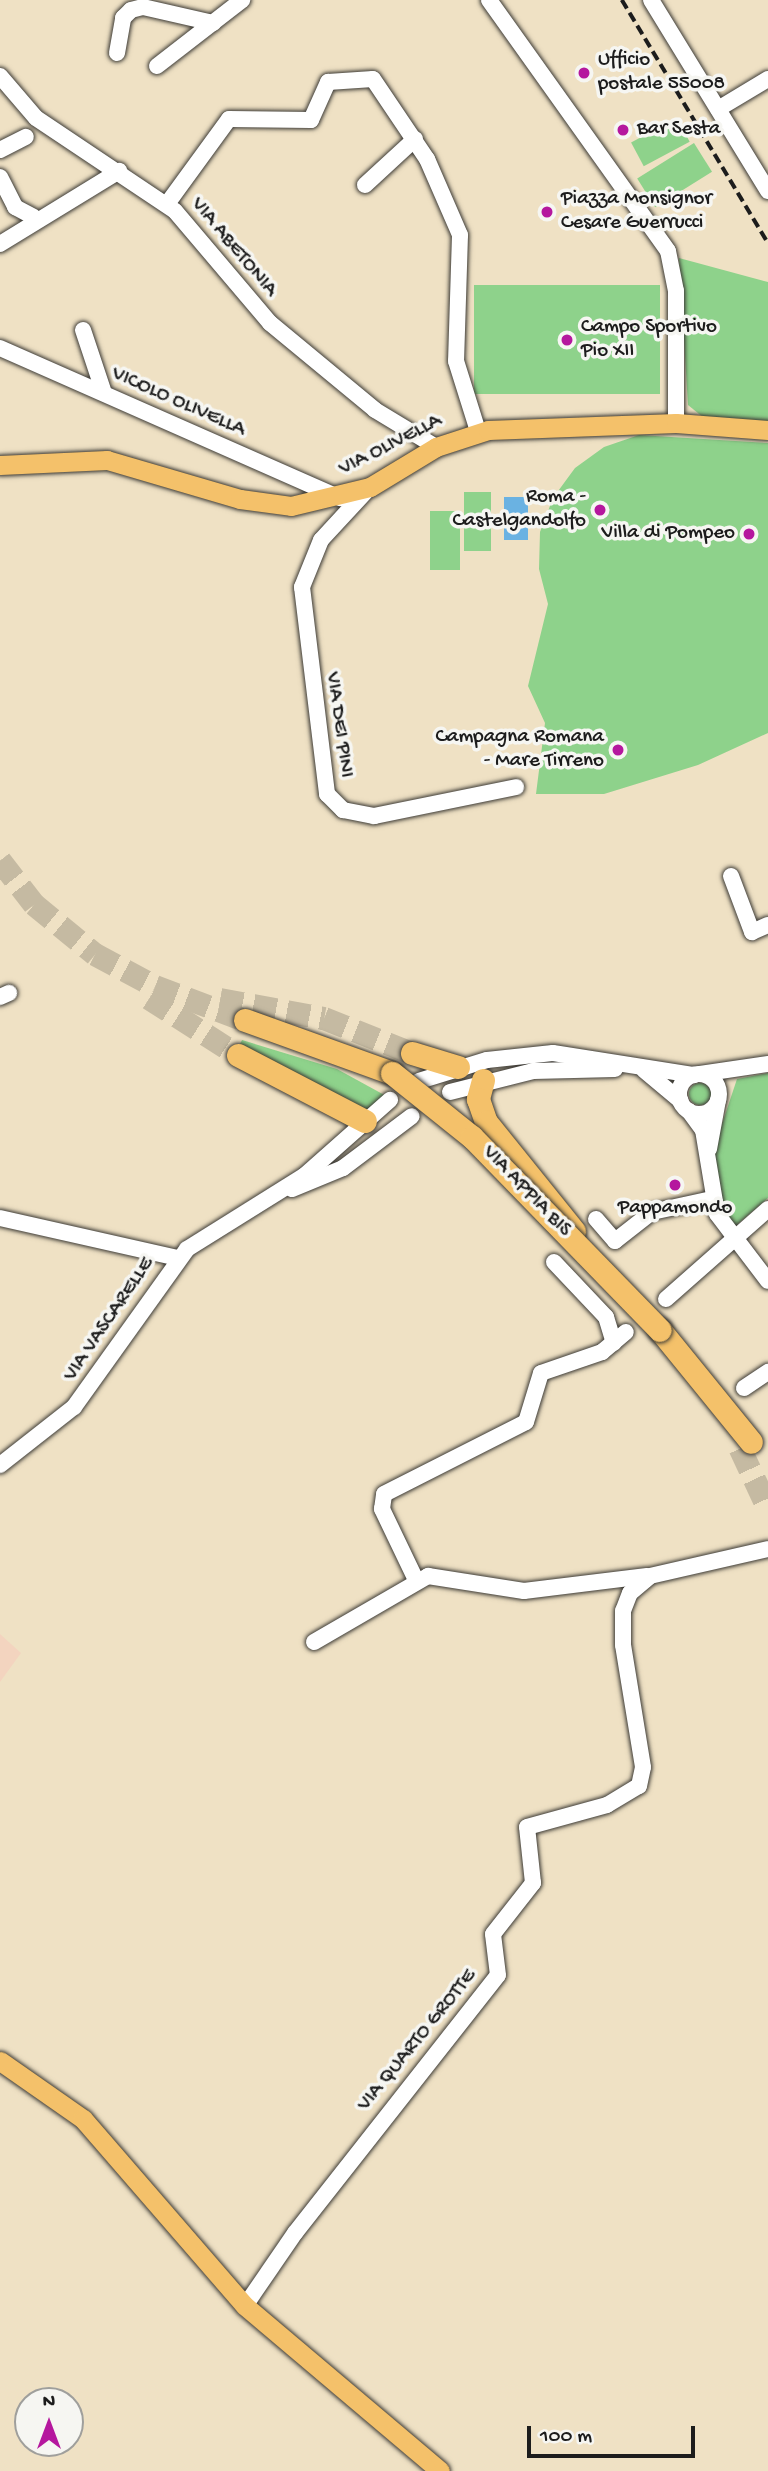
<!DOCTYPE html>
<style>
body{margin:0}
#map{position:relative;width:768px;height:2471px;overflow:hidden;background:#efe1c4;font-family:"Gochi Hand",sans-serif}
div>[style]{position:absolute}
.built>*{inset:0;background:#f3d4bf}
.green>*{inset:0;background:#8ed28b;transform-origin:0 0}
.round{border-radius:50%}
.water>*{inset:0;background:#6ab2e2;transform-origin:0 0}
.highway-tunnel>*{height:23px;margin-top:-11.5px;transform-origin:0;background:repeating-linear-gradient(90deg,#c5baa2 0 23px,transparent 0 34px)}
.roads{filter:drop-shadow(0 0 2px #3c3a35) drop-shadow(0 0 2px #3c3a35)}
.minor>*{height:16px;margin:-8px;padding:0 8px;transform-origin:8px;border-radius:8px;background:#fff}
.minor>.ring{margin:-8px;padding:0;box-sizing:content-box;background:none;border:16px solid #fff;border-radius:50%}
.major>*{height:19px;margin:-9.5px;padding:0 9.5px;transform-origin:9.5px;border-radius:9.5px;background:#f4c16a}
.highway>*{height:23px;margin:-11.5px;padding:0 11.5px;transform-origin:11.5px;border-radius:11.5px;background:#f4c16a}
.rail>*{height:3.5px;margin-top:-1.75px;transform-origin:0;background:repeating-linear-gradient(90deg,#1c1c1c 0 10px,transparent 0 15px)}
.bridges{filter:drop-shadow(0 0 2px #3c3a35) drop-shadow(0 0 2px #3c3a35)}
.highway-bridge>*{height:23px;margin:-11.5px;padding:0 11.5px;transform-origin:11.5px;border-radius:11.5px;background:#f4c16a}
.dots>*{width:19px;height:19px;translate:-50% -50%;box-sizing:border-box;border:4px solid #f6f6f2;border-radius:50%}
span{translate:-50% -50%;white-space:nowrap;text-align:center;line-height:1.15;-webkit-text-stroke:7px #f6f6f2;paint-order:stroke}
.poi-label{font-size:21px;color:#1c1c1c}
.left{translate:0 -50%;text-align:left}
.right{translate:-100% -50%;text-align:right}
.street-label{font-size:21px;color:#1c1c1c}
.north{position:absolute;left:14px;top:2387px;width:70px;height:70px;box-sizing:border-box;background:#f6f6f2;border:2px solid #9f9f9c;border-radius:50%;rotate:0deg;font-size:19px;font-weight:700;line-height:28px;text-align:center;color:#1c1c1c}
.north::after{content:'';display:block;margin:auto;width:24px;height:32px;background:#b5179e;clip-path:polygon(50% 0,100% 100%,50% 72%,0 100%)}
.scale{position:absolute;left:527px;top:2426px;width:168px;height:32px;box-sizing:border-box;border:4px solid #1c1c1c;border-top:0;padding-left:9px;font-size:21px;line-height:24px;white-space:nowrap;color:#1c1c1c;-webkit-text-stroke:5px #f6f6f2;paint-order:stroke}
</style>
<div id="map">
<div class="built">
<i style="clip-path:polygon(0 1634px,21px 1653px,0 1682px)"></i>
</div>
<div class="green">
<i style="left:677px;top:118px;width:27px;height:52px;rotate:62deg"></i>
<i style="left:694px;top:143px;width:34px;height:67px;rotate:58deg"></i>
<i style="clip-path:polygon(679px 258px,768px 282px,768px 422px,704px 418px,688px 405px)"></i>
<i style="left:474px;top:285px;width:186px;height:109px"></i>
<i style="clip-path:polygon(639px 435px,768px 443px,768px 733px,698px 765px,604px 794px,536px 794px,545px 723px,528px 686px,548px 604px,539px 569px,540px 532px,553px 498px,575px 468px,604px 447px)"></i>
<i style="left:464px;top:492px;width:27px;height:59px"></i>
<i style="left:430px;top:511px;width:30px;height:59px"></i>
<i style="clip-path:polygon(242px 1040px,337px 1069px,388px 1097px,370px 1110px,351px 1108px,239px 1046px)"></i>
<i style="clip-path:polygon(768px 1073px,768px 1198px,733px 1228px,716px 1196px,714px 1148px,737px 1079px)"></i>
<i class="round" style="left:689px;top:1083px;width:22px;height:22px"></i>
</div>
<div class="water">
<i style="left:504px;top:497px;width:24px;height:43px"></i>
</div>
<div class="highway-tunnel">
<i style="left:0;top:860px;width:56px;rotate:52.3deg"></i>
<i style="left:34px;top:904px;width:79px;rotate:39.3deg"></i>
<i style="left:95px;top:954px;width:68px;rotate:28.1deg"></i>
<i style="left:155px;top:986px;width:96px;rotate:20.7deg"></i>
<i style="left:149px;top:998px;width:106px;rotate:32.6deg"></i>
<i style="left:220px;top:999px;width:106px;rotate:10.4deg"></i>
<i style="left:324px;top:1018px;width:95px;rotate:21.7deg"></i>
<i style="left:740px;top:1448px;width:66px;rotate:65deg"></i>
</div>
<div class="roads">
<div class="minor">
<i style="left:489px;top:0;width:308px;rotate:54.5deg"></i>
<i style="left:668px;top:251px;width:41px;rotate:78.7deg"></i>
<i style="left:676px;top:291px;width:132px;rotate:90deg"></i>
<i style="left:651px;top:0;width:224px;rotate:58.5deg"></i>
<i style="left:117px;top:53px;width:36px;rotate:-80deg"></i>
<i style="left:123px;top:18px;width:11px;rotate:-45deg"></i>
<i style="left:131px;top:10px;width:12px;rotate:-14deg"></i>
<i style="left:143px;top:7px;width:72px;rotate:12.9deg"></i>
<i style="left:157px;top:66px;width:108px;rotate:-37.8deg"></i>
<i style="left:0;top:76px;width:55px;rotate:49.4deg"></i>
<i style="left:36px;top:118px;width:167px;rotate:33.8deg"></i>
<i style="left:175px;top:211px;width:147px;rotate:49.7deg"></i>
<i style="left:270px;top:323px;width:136px;rotate:39.6deg"></i>
<i style="left:375px;top:410px;width:71px;rotate:31.2deg"></i>
<i style="left:718px;top:109px;width:58px;rotate:-31deg"></i>
<i style="left:0;top:150px;width:29px;rotate:-27deg"></i>
<i style="left:0;top:177px;width:34px;rotate:63deg"></i>
<i style="left:15px;top:207px;width:21px;rotate:28deg"></i>
<i style="left:365px;top:185px;width:68px;rotate:-42.6deg"></i>
<i style="left:167px;top:204px;width:105px;rotate:-53.9deg"></i>
<i style="left:229px;top:119px;width:82px;rotate:0.7deg"></i>
<i style="left:311px;top:120px;width:42px;rotate:-65.9deg"></i>
<i style="left:328px;top:82px;width:45px;rotate:-3.8deg"></i>
<i style="left:373px;top:79px;width:97px;rotate:56deg"></i>
<i style="left:427px;top:159px;width:83px;rotate:66.5deg"></i>
<i style="left:460px;top:235px;width:126px;rotate:91.8deg"></i>
<i style="left:456px;top:361px;width:73px;rotate:72.6deg"></i>
<i style="left:0;top:244px;width:140px;rotate:-31.5deg"></i>
<i style="left:83px;top:330px;width:66px;rotate:71.6deg"></i>
<i style="left:0;top:348px;width:372px;rotate:23.8deg"></i>
<i style="left:370px;top:487px;width:72px;rotate:132.8deg"></i>
<i style="left:321px;top:540px;width:51px;rotate:112deg"></i>
<i style="left:302px;top:587px;width:209px;rotate:83.1deg"></i>
<i style="left:327px;top:794px;width:23px;rotate:45deg"></i>
<i style="left:343px;top:810px;width:32px;rotate:11deg"></i>
<i style="left:374px;top:816px;width:145px;rotate:-11.5deg"></i>
<i style="left:731px;top:876px;width:60px;rotate:69.4deg"></i>
<i style="left:752px;top:932px;width:17px;rotate:-24deg"></i>
<i style="left:0;top:997px;width:10px;rotate:-24deg"></i>
<i style="left:644px;top:1070px;width:48px;rotate:40deg"></i>
<i style="left:700px;top:1074px;width:69px;rotate:-8.4deg"></i>
<i class="ring" style="left:679px;top:1074px;width:24px;height:24px"></i>
<i style="left:419px;top:1081px;width:71px;rotate:-17.2deg"></i>
<i style="left:487px;top:1060px;width:66px;rotate:-6.1deg"></i>
<i style="left:553px;top:1053px;width:143px;rotate:8.9deg"></i>
<i style="left:450px;top:1092px;width:86px;rotate:-14.2deg"></i>
<i style="left:533px;top:1071px;width:82px;rotate:-1.4deg"></i>
<i style="left:689px;top:1111px;width:24px;rotate:54deg"></i>
<i style="left:703px;top:1130px;width:85px;rotate:80.5deg"></i>
<i style="left:717px;top:1214px;width:84px;rotate:52.7deg"></i>
<i style="left:709px;top:1149px;width:50px;rotate:-79.6deg"></i>
<i style="left:292px;top:1189px;width:55px;rotate:-22.4deg"></i>
<i style="left:343px;top:1168px;width:86px;rotate:-37deg"></i>
<i style="left:0;top:1218px;width:181px;rotate:12.7deg"></i>
<i style="left:596px;top:1219px;width:29px;rotate:49deg"></i>
<i style="left:615px;top:1241px;width:47px;rotate:-38.1deg"></i>
<i style="left:652px;top:1212px;width:61px;rotate:-12.2deg"></i>
<i style="left:554px;top:1262px;width:76px;rotate:46.6deg"></i>
<i style="left:606px;top:1317px;width:27px;rotate:73deg"></i>
<i style="left:666px;top:1299px;width:136px;rotate:-41.4deg"></i>
<i style="left:744px;top:1388px;width:29px;rotate:-34deg"></i>
<i style="left:0;top:1465px;width:94px;rotate:-38.1deg"></i>
<i style="left:74px;top:1407px;width:194px;rotate:-54.4deg"></i>
<i style="left:187px;top:1249px;width:138px;rotate:-32deg"></i>
<i style="left:304px;top:1176px;width:115px;rotate:-41.5deg"></i>
<i style="left:416px;top:1580px;width:79px;rotate:-115.6deg"></i>
<i style="left:382px;top:1509px;width:15px;rotate:-82deg"></i>
<i style="left:384px;top:1494px;width:159px;rotate:-26.9deg"></i>
<i style="left:526px;top:1422px;width:51px;rotate:-73deg"></i>
<i style="left:541px;top:1373px;width:65px;rotate:-19deg"></i>
<i style="left:602px;top:1352px;width:31px;rotate:-40deg"></i>
<i style="left:314px;top:1642px;width:132px;rotate:-30.1deg"></i>
<i style="left:428px;top:1576px;width:97px;rotate:8.9deg"></i>
<i style="left:524px;top:1591px;width:124px;rotate:-7deg"></i>
<i style="left:245px;top:2306px;width:88px;rotate:-55.6deg"></i>
<i style="left:295px;top:2233px;width:328px;rotate:-51.8deg"></i>
<i style="left:498px;top:1975px;width:41px;rotate:-97deg"></i>
<i style="left:493px;top:1934px;width:65px;rotate:-51.9deg"></i>
<i style="left:533px;top:1883px;width:56px;rotate:-96.1deg"></i>
<i style="left:527px;top:1827px;width:83px;rotate:-15.4deg"></i>
<i style="left:607px;top:1805px;width:37px;rotate:-31deg"></i>
<i style="left:639px;top:1786px;width:19px;rotate:-78deg"></i>
<i style="left:643px;top:1767px;width:124px;rotate:-99.3deg"></i>
<i style="left:623px;top:1645px;width:34px;rotate:-90deg"></i>
<i style="left:623px;top:1611px;width:19px;rotate:-69deg"></i>
<i style="left:630px;top:1593px;width:26px;rotate:-40deg"></i>
<i style="left:650px;top:1576px;width:121px;rotate:-12.9deg"></i>
</div>
<div class="major">
<i style="left:0;top:465px;width:107px;rotate:-2.7deg"></i>
<i style="left:107px;top:460px;width:139px;rotate:16.3deg"></i>
<i style="left:240px;top:499px;width:51px;rotate:7.8deg"></i>
<i style="left:291px;top:506px;width:81px;rotate:-13.5deg"></i>
<i style="left:370px;top:487px;width:77px;rotate:-31.2deg"></i>
<i style="left:436px;top:447px;width:55px;rotate:-18.1deg"></i>
<i style="left:488px;top:430px;width:188px;rotate:-2.1deg"></i>
<i style="left:676px;top:423px;width:92px;rotate:4.4deg"></i>
<i style="left:0;top:2061px;width:101px;rotate:34.9deg"></i>
<i style="left:83px;top:2119px;width:247px;rotate:49.1deg"></i>
<i style="left:245px;top:2306px;width:255px;rotate:40.2deg"></i>
</div>
<div class="highway">
<i style="left:245px;top:1020px;width:156px;rotate:19.8deg"></i>
<i style="left:412px;top:1053px;width:48px;rotate:16.9deg"></i>
<i style="left:238px;top:1055px;width:143px;rotate:27.5deg"></i>
<i style="left:483px;top:1080px;width:20px;rotate:105deg"></i>
<i style="left:478px;top:1099px;width:24px;rotate:71deg"></i>
<i style="left:486px;top:1122px;width:140px;rotate:51.1deg"></i>
<i style="left:660px;top:1330px;width:144px;rotate:50.9deg"></i>
</div>
</div>
<div class="rail">
<i style="left:622px;top:0;width:283px;rotate:59deg"></i>
</div>
<div class="bridges">
<div class="highway-bridge">
<i style="left:392px;top:1073px;width:102px;rotate:38.7deg"></i>
<i style="left:472px;top:1137px;width:269px;rotate:45.8deg"></i>
</div>
</div>
<div class="dots">
<i style="left:584px;top:73px;background:#b5179e"></i>
<i style="left:623px;top:130px;background:#b5179e"></i>
<i style="left:547px;top:212px;background:#b5179e"></i>
<i style="left:567px;top:340px;background:#b5179e"></i>
<i style="left:600px;top:510px;background:#b5179e"></i>
<i style="left:749px;top:534px;background:#b5179e"></i>
<i style="left:618px;top:750px;background:#b5179e"></i>
<i style="left:675px;top:1185px;background:#b5179e"></i>
</div>
<div class="poi-label">
<span class="left" style="left:598px;top:73px">Ufficio<br>postale 55008</span>
<span class="left" style="left:637px;top:130px">Bar Sesta</span>
<span class="left" style="left:561px;top:212px">Piazza Monsignor<br>Cesare Guerrucci</span>
<span class="left" style="left:581px;top:340px">Campo Sportivo<br>Pio XII</span>
<span class="right" style="left:586px;top:510px">Roma -<br>Castelgandolfo</span>
<span class="right" style="left:735px;top:534px">Villa di Pompeo</span>
<span class="right" style="left:604px;top:750px">Campagna Romana<br>- Mare Tirreno</span>
<span style="left:675px;top:1209px">Pappamondo</span>
</div>
<div class="street-label">
<span style="left:233px;top:248px;rotate:50deg">VIA ABETONIA</span>
<span style="left:178px;top:403px;rotate:24deg">VICOLO OLIVELLA</span>
<span style="left:391px;top:446px;rotate:-27deg">VIA OLIVELLA</span>
<span style="left:338px;top:725px;rotate:82deg">VIA DEI PINI</span>
<span style="left:526px;top:1192px;rotate:46deg">VIA APPIA BIS</span>
<span style="left:110px;top:1320px;rotate:-56deg">VIA VASCARELLE</span>
<span style="left:418px;top:2041px;rotate:-51deg">VIA QUARTO GROTTE</span>
</div>
<div class="north">N</div>
<div class="scale">100 m</div>
</div>
